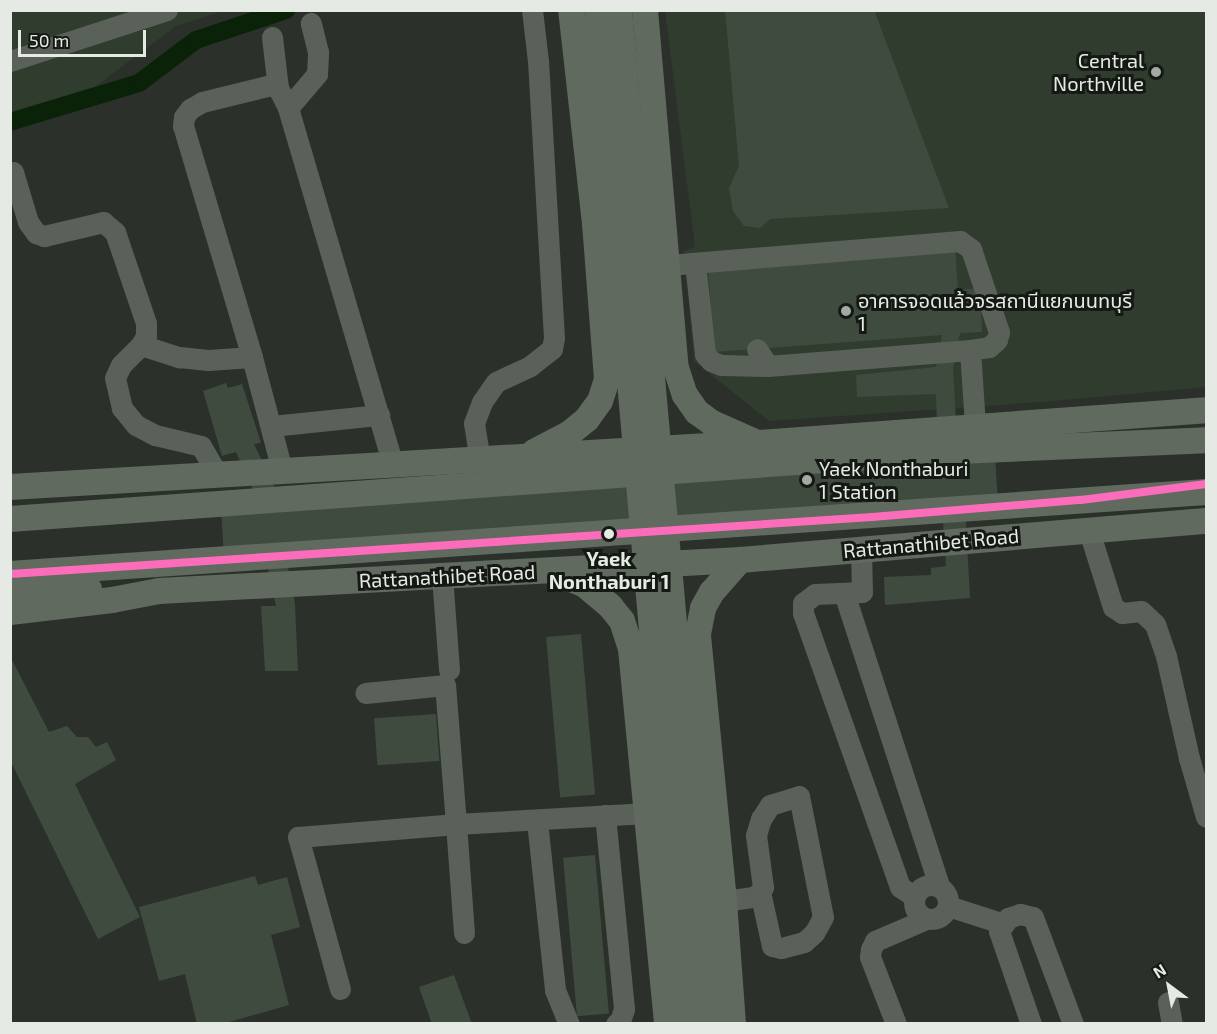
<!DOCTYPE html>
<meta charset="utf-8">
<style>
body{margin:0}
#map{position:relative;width:1217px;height:1034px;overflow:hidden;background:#2b302b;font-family:"Exo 2","Noto Sans Thai",sans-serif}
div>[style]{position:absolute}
.built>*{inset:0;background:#2f3c2e}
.canal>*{height:18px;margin:-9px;padding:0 9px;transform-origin:9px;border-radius:9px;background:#0a2308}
.building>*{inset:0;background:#404b3f;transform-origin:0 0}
.minor>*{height:21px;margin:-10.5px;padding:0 10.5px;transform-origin:10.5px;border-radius:10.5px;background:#596158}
.minor>.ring{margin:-10.5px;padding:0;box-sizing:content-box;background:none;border:21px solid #596158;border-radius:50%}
.major>*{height:26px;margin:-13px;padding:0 13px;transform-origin:13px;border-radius:13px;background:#606a5e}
.metro-1>*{height:8px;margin:-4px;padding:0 4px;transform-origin:4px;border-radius:4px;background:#fb6dba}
.dots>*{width:16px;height:16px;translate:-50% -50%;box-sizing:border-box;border:3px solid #151914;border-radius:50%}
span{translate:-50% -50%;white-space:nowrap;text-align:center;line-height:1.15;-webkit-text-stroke:6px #151914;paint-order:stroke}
.poi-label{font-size:20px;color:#e5ebe4}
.right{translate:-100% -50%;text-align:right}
.left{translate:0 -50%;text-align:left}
.street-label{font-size:20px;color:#e5ebe4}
.stop-label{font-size:20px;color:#e5ebe4;font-weight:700}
.frame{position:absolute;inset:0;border:12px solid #e5ebe4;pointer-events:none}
.north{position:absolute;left:1139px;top:956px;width:60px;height:60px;-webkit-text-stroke:4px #151914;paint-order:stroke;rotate:328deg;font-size:16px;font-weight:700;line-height:24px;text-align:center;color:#e5ebe4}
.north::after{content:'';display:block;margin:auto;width:21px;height:27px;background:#e5ebe4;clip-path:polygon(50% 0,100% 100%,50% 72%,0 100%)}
.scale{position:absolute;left:18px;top:30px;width:128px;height:27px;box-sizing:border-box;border:3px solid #e5ebe4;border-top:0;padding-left:8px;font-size:18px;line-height:21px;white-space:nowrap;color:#e5ebe4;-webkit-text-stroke:4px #151914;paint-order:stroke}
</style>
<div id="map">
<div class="built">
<i style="clip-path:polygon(11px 11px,223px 11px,176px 26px,95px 87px,11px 112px)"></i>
<i style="clip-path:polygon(665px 11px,1206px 11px,1206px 387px,1042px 402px,769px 421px,694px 361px,684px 251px,695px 247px)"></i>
</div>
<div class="canal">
<i style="left:10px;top:122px;width:135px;rotate:-16.8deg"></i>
<i style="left:139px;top:83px;width:71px;rotate:-37deg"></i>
<i style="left:196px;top:40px;width:95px;rotate:-18.4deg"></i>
</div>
<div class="building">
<i style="clip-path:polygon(725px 10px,874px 10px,949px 208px,770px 219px,760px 228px,744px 226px,733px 211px,729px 188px,739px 166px)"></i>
<i style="clip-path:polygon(955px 246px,958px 290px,980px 288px,982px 332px,960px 333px,953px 368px,958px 457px,995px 456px,998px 502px,965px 505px,970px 598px,885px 605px,884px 577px,931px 575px,931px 568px,946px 566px,942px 507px,285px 552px,295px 604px,298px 671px,265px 671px,261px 606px,276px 606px,265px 554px,224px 557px,221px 508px,260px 505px,236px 452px,222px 456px,203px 391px,226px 383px,228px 388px,242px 384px,261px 443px,254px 444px,282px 503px,938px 458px,936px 394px,857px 397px,856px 375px,936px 367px,942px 335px,714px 352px,708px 265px)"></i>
<i style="left:581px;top:634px;width:161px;height:35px;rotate:85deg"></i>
<i style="clip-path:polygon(10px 656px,49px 732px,67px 726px,77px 737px,88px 737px,96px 747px,107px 742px,116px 760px,75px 784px,140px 917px,98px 939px,10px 760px)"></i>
<i style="left:436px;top:714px;width:47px;height:62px;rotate:86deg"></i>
<i style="left:595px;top:855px;width:159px;height:32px;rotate:85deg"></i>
<i style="clip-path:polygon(255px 876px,258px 885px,287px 877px,300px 927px,271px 935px,289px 1005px,222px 1024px,197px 1024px,185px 974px,159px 981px,139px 907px)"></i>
<i style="clip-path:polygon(454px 975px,472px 1024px,432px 1024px,419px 987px)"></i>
</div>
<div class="minor">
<i style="left:272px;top:37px;width:51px;rotate:83.3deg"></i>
<i style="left:10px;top:61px;width:165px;rotate:-18deg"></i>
<i style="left:288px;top:108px;width:45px;rotate:-49.5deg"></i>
<i style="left:317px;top:74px;width:22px;rotate:-87deg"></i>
<i style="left:318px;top:52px;width:30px;rotate:-104deg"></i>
<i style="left:13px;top:172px;width:52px;rotate:73.3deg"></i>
<i style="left:28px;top:222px;width:14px;rotate:54deg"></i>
<i style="left:36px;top:233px;width:9px;rotate:21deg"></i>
<i style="left:44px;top:236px;width:61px;rotate:-13.3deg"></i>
<i style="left:103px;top:222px;width:16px;rotate:40deg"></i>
<i style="left:115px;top:232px;width:96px;rotate:71.2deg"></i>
<i style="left:146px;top:323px;width:13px;rotate:90deg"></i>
<i style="left:146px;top:336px;width:10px;rotate:119deg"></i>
<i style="left:141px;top:345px;width:28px;rotate:135deg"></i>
<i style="left:121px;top:365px;width:14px;rotate:115deg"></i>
<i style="left:115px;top:378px;width:31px;rotate:77deg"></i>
<i style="left:122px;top:408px;width:22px;rotate:51deg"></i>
<i style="left:136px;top:425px;width:21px;rotate:28deg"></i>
<i style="left:155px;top:435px;width:47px;rotate:13.4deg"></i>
<i style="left:201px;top:446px;width:34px;rotate:60deg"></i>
<i style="left:695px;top:263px;width:92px;rotate:83.7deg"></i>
<i style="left:705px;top:354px;width:9px;rotate:49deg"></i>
<i style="left:711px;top:361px;width:11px;rotate:22deg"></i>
<i style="left:721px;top:365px;width:47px;rotate:1.2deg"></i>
<i style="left:668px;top:265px;width:293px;rotate:-4.7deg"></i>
<i style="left:960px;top:241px;width:14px;rotate:36deg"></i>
<i style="left:971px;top:249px;width:88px;rotate:71.4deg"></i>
<i style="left:999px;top:332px;width:8px;rotate:104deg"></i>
<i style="left:997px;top:340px;width:11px;rotate:139deg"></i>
<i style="left:989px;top:347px;width:19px;rotate:171deg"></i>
<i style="left:970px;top:350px;width:203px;rotate:175.5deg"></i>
<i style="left:768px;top:366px;width:20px;rotate:-123deg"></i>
<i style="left:141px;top:345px;width:40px;rotate:18deg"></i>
<i style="left:179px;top:357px;width:29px;rotate:6deg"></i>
<i style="left:208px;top:360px;width:44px;rotate:-3.9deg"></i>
<i style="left:970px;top:350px;width:76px;rotate:86.2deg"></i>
<i style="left:272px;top:426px;width:108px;rotate:-5.9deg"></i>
<i style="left:480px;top:461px;width:38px;rotate:-99deg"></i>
<i style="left:474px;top:423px;width:22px;rotate:-69deg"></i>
<i style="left:482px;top:402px;width:24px;rotate:-55deg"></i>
<i style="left:496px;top:382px;width:38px;rotate:-25deg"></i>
<i style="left:530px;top:366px;width:28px;rotate:-38deg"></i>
<i style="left:552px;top:349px;width:11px;rotate:-80deg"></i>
<i style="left:554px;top:338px;width:277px;rotate:-93.3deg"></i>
<i style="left:538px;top:61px;width:51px;rotate:-96.7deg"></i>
<i style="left:282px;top:470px;width:117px;rotate:-104.9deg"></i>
<i style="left:252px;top:357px;width:241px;rotate:-106.6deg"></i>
<i style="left:183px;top:126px;width:9px;rotate:-84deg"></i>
<i style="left:184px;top:117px;width:10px;rotate:-53deg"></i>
<i style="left:190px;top:109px;width:14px;rotate:-30deg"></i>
<i style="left:202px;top:102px;width:71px;rotate:-13.8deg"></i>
<i style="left:271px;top:85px;width:8px;rotate:23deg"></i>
<i style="left:278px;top:88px;width:22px;rotate:63deg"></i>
<i style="left:288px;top:108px;width:372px;rotate:73.6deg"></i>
<i style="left:1089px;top:531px;width:80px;rotate:72.5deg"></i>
<i style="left:1113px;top:607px;width:11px;rotate:34deg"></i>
<i style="left:1122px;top:613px;width:19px;rotate:-6deg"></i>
<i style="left:1141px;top:611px;width:19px;rotate:43deg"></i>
<i style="left:1155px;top:624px;width:34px;rotate:71deg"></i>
<i style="left:1166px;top:656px;width:105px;rotate:77.3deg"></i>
<i style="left:1189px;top:758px;width:61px;rotate:73.9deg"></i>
<i style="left:861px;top:549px;width:43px;rotate:88.7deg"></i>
<i style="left:862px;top:592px;width:47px;rotate:177.6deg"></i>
<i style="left:815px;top:594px;width:15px;rotate:143deg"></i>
<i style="left:803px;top:603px;width:10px;rotate:90deg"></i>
<i style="left:803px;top:613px;width:291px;rotate:70.5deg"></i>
<i style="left:900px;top:887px;width:18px;rotate:34deg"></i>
<i style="left:442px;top:576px;width:94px;rotate:85.7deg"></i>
<i style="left:844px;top:593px;width:308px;rotate:72deg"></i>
<i style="left:605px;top:815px;width:195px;rotate:84.4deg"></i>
<i style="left:624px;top:1009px;width:13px;rotate:108deg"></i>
<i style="left:620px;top:1021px;width:5px;rotate:143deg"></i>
<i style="left:537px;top:821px;width:170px;rotate:83.9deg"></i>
<i style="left:555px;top:990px;width:37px;rotate:68deg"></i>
<i class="ring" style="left:914px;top:885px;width:13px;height:13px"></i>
<i style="left:724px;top:901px;width:30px;rotate:-8deg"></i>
<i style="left:754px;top:897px;width:8px;rotate:-40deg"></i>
<i style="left:760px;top:892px;width:6px;rotate:-59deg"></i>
<i style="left:763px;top:887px;width:52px;rotate:-97.7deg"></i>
<i style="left:756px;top:835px;width:17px;rotate:-73deg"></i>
<i style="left:761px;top:819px;width:17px;rotate:-57deg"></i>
<i style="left:770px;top:805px;width:30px;rotate:-17deg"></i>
<i style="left:799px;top:796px;width:123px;rotate:78.8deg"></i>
<i style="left:823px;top:917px;width:18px;rotate:119deg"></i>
<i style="left:814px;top:933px;width:13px;rotate:138deg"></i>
<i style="left:804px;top:942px;width:24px;rotate:165deg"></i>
<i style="left:781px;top:948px;width:9px;rotate:-167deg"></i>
<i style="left:772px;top:946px;width:55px;rotate:-102.5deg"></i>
<i style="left:948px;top:906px;width:59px;rotate:17.8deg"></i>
<i style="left:464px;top:933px;width:109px;rotate:-94.2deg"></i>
<i style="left:456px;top:824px;width:192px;rotate:-3.3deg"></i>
<i style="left:340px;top:989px;width:158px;rotate:-105.4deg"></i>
<i style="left:298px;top:837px;width:159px;rotate:-4.7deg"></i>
<i style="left:456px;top:824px;width:139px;rotate:-94.5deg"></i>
<i style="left:445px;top:685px;width:80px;rotate:174.3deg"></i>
<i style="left:1168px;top:1002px;width:22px;rotate:80deg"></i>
<i style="left:896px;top:1024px;width:72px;rotate:-111.2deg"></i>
<i style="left:870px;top:957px;width:8px;rotate:-83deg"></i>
<i style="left:871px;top:949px;width:9px;rotate:-63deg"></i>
<i style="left:875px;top:941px;width:56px;rotate:-23.3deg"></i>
<i style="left:1031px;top:1024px;width:98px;rotate:-109deg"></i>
<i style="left:999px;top:931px;width:16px;rotate:-55deg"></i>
<i style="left:1008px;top:918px;width:13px;rotate:-18deg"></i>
<i style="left:1020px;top:914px;width:13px;rotate:13deg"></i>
<i style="left:1033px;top:917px;width:114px;rotate:69.5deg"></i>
</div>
<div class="major">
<i style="left:597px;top:10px;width:1018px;rotate:84.93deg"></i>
<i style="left:619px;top:10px;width:1018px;rotate:84.87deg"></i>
<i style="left:645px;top:10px;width:359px;rotate:85.1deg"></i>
<i style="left:676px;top:368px;width:28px;rotate:72deg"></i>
<i style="left:685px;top:395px;width:21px;rotate:55deg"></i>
<i style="left:697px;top:412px;width:19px;rotate:36deg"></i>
<i style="left:712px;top:423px;width:45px;rotate:23.7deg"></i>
<i style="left:534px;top:452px;width:41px;rotate:-27.8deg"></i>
<i style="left:570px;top:433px;width:22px;rotate:-39deg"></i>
<i style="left:587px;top:419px;width:22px;rotate:-54deg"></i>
<i style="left:600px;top:401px;width:23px;rotate:-72deg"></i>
<i style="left:607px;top:379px;width:156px;rotate:-94.4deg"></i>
<i style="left:595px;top:223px;width:214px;rotate:-96.4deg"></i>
<i style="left:10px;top:487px;width:750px;rotate:-3.36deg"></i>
<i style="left:759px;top:443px;width:448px;rotate:-4.2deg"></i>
<i style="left:10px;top:519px;width:928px;rotate:-4.14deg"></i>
<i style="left:936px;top:452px;width:270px;rotate:-2.5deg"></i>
<i style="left:556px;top:573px;width:31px;rotate:22deg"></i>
<i style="left:585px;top:585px;width:33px;rotate:40deg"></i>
<i style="left:610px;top:606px;width:19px;rotate:51deg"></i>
<i style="left:622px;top:621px;width:29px;rotate:72deg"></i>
<i style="left:631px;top:649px;width:377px;rotate:84.5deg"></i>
<i style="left:10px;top:574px;width:1199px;rotate:-3.92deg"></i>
<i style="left:10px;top:591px;width:79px;rotate:-1.5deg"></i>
<i style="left:10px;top:612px;width:103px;rotate:-6.7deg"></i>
<i style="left:112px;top:600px;width:48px;rotate:-10.8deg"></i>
<i style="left:159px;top:591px;width:582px;rotate:-3.05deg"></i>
<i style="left:740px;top:560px;width:468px;rotate:-4.8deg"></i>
<i style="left:733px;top:1024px;width:123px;rotate:-94.2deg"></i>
<i style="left:724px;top:901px;width:268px;rotate:-95.6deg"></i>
<i style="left:698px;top:634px;width:26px;rotate:-79deg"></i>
<i style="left:703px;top:608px;width:18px;rotate:-61deg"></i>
<i style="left:712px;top:592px;width:43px;rotate:-48.8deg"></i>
</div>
<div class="metro-1">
<i style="left:10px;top:574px;width:864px;rotate:-3.78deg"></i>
<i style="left:872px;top:517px;width:210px;rotate:-4.7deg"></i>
<i style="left:1081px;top:500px;width:126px;rotate:-7.3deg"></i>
</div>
<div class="dots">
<i style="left:1156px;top:72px;background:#a4aaa3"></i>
<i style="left:846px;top:311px;background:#a4aaa3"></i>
<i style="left:807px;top:480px;background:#a4aaa3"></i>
<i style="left:609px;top:534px;background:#e5ebe4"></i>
</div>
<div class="poi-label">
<span class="right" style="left:1144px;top:72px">Central<br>Northville</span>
<span class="left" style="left:858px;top:312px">อาคารจอดแล้วจรสถานีแยกนนทบุรี<br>1</span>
<span class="left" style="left:819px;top:480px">Yaek Nonthaburi<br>1 Station</span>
</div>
<div class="street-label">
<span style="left:931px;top:543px;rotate:-5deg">Rattanathibet Road</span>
<span style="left:447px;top:576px;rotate:-3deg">Rattanathibet Road</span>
</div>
<div class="stop-label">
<span style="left:609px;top:570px">Yaek<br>Nonthaburi 1</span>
</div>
<div class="frame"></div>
<div class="north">N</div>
<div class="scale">50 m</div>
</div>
